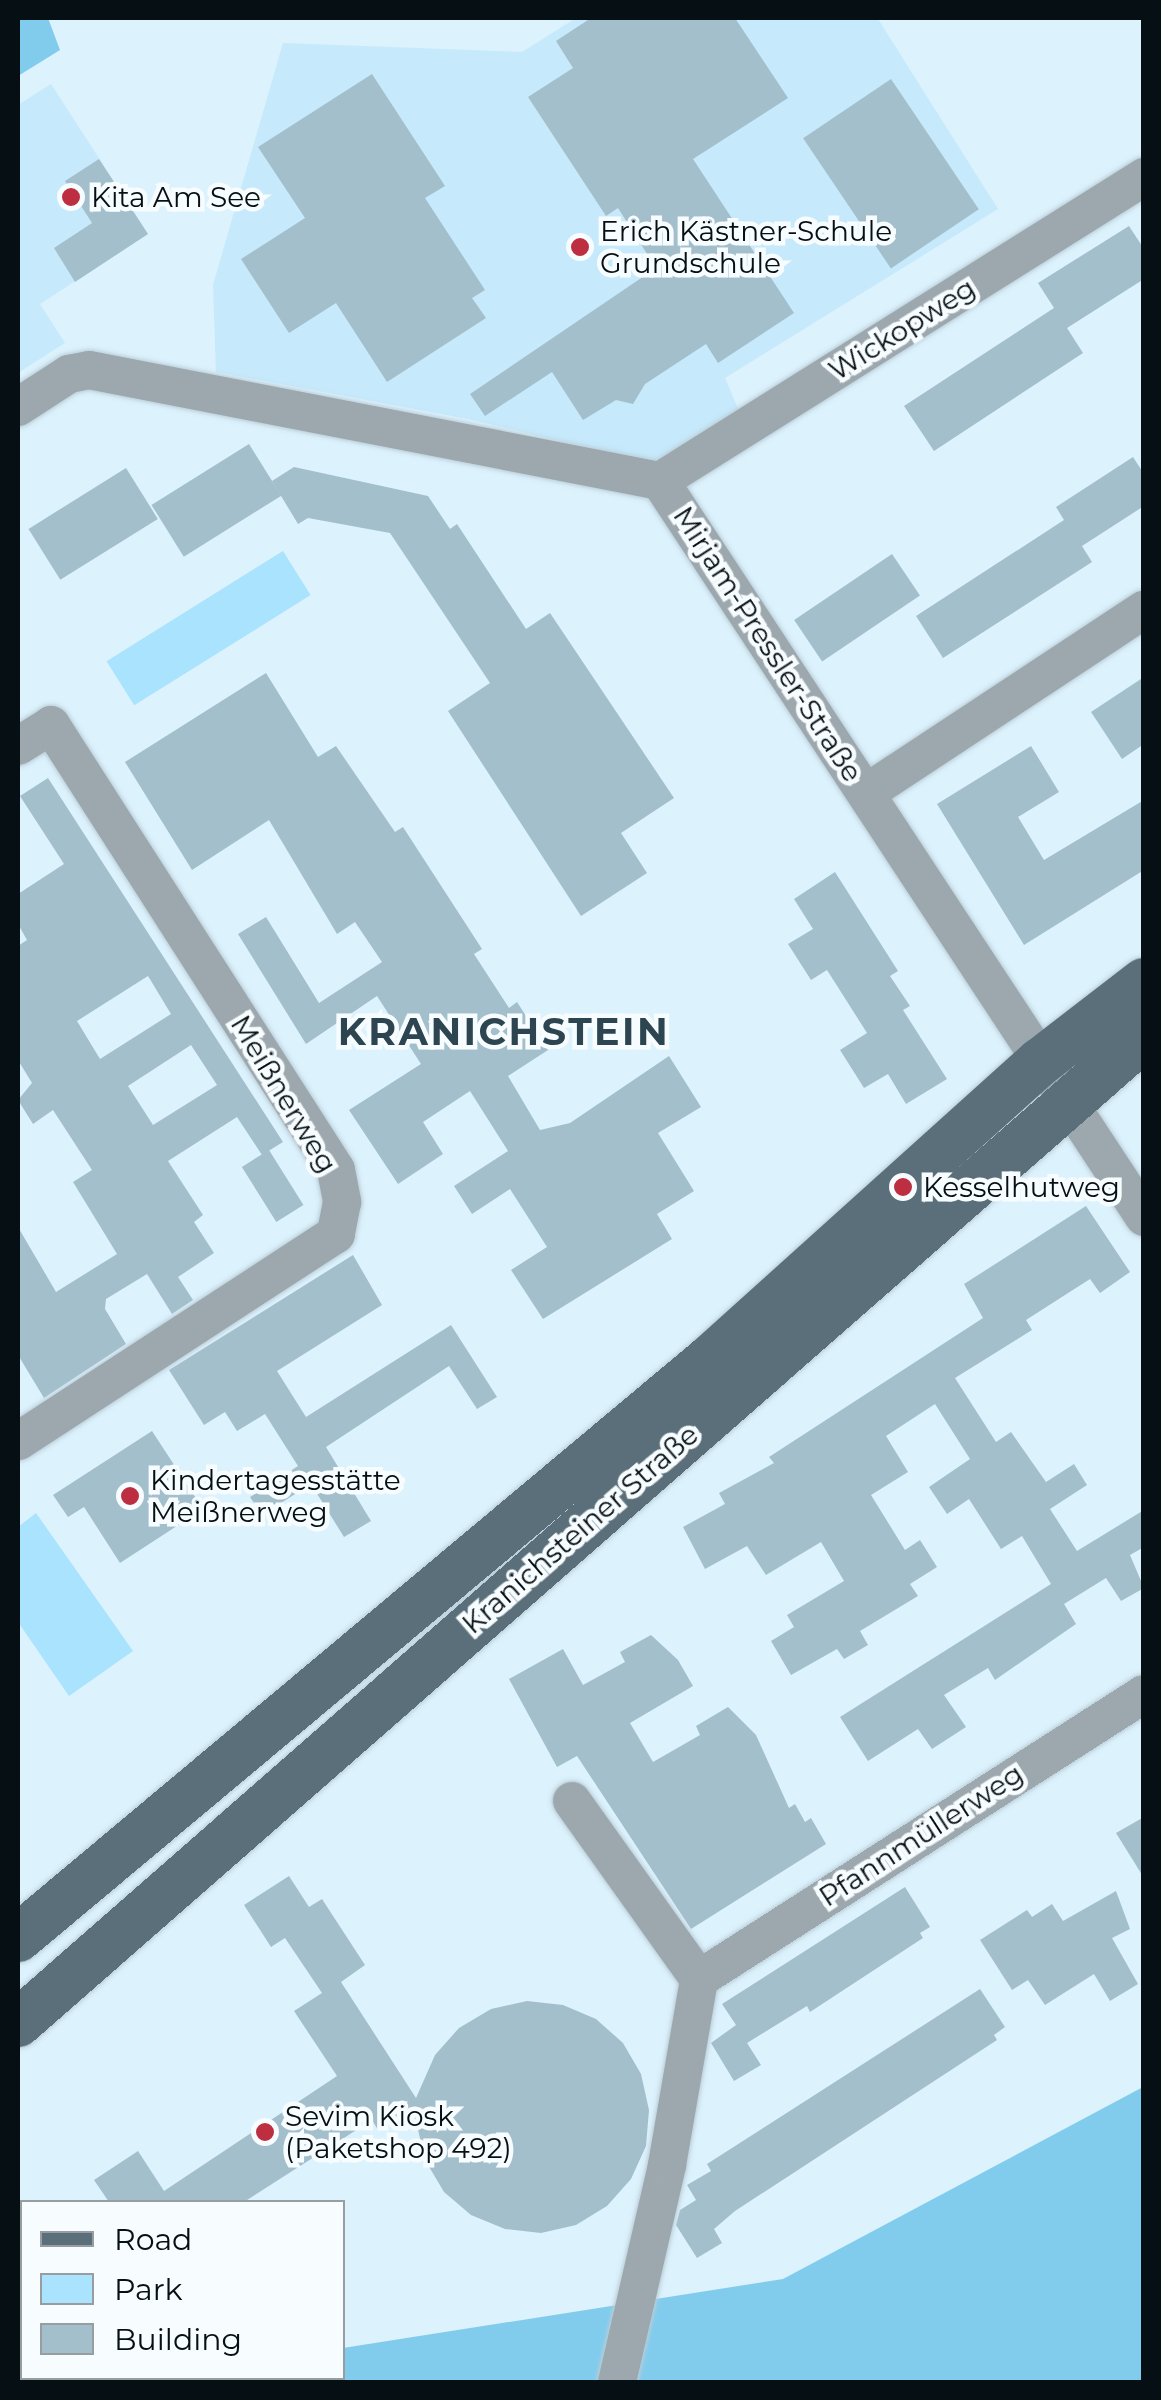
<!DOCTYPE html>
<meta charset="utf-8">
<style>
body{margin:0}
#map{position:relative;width:1161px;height:2400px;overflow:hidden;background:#dcf2fd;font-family:Montserrat,sans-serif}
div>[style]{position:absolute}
.built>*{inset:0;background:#c6e9fb}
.green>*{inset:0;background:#a9e3fe;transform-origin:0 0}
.forest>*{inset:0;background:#81cced}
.building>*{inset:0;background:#a4bfcc;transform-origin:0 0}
.roads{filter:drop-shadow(0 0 2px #baced8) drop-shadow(0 0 2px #baced8)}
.minor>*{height:38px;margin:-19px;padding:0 19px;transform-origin:19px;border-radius:19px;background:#9da8ae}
.major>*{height:48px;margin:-24px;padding:0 24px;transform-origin:24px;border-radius:24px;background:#5a6f79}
.dots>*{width:28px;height:28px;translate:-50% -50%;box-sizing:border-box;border:5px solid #f7fcff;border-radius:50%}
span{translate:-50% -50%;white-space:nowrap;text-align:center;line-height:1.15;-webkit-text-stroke:9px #f7fcff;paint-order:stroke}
.poi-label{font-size:28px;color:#060f13}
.left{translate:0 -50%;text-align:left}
.street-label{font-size:28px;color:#060f13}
.district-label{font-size:38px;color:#2d4550;font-weight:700;letter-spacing:2.5px}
.frame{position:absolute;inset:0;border:20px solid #060f13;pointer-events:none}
.legend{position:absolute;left:20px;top:2200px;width:325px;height:180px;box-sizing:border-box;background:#f7fcff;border:2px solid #979da1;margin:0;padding:12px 18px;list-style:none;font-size:30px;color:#060f13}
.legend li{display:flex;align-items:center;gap:20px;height:50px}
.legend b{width:50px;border:2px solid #979da1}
</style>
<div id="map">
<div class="built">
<i style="clip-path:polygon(576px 18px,878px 19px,998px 209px,725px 378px,739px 411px,658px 464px,468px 419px,216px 372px,213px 285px,283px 43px,522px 52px)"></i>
<i style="clip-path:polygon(51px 84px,148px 234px,40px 304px,65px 343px,18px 373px,18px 105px)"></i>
</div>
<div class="green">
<i style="left:283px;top:551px;width:52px;height:208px;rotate:58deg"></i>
<i style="clip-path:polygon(36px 1513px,133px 1651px,69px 1696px,18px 1622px,18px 1527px)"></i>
</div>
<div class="forest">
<i style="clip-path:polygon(18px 18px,48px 18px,60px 50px,18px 76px)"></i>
<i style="clip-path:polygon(1143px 2087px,1143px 2382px,18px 2382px,18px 2344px,22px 2378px,342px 2378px,343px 2348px,783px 2279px)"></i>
</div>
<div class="building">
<i style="clip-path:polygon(591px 18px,735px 18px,788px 98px,693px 159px,794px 313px,718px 363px,706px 344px,645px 384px,633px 404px,616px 400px,583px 420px,552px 372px,485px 416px,470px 394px,656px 268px,618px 208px,606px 216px,528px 97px,573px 68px,556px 41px)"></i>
<i style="clip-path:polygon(372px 74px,445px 186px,425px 198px,485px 290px,472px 298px,486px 318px,387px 382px,336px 303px,289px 333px,241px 259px,305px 218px,258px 147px)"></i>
<i style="left:891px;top:79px;width:157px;height:106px;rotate:56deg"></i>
<i style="clip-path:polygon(99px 159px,148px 234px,75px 282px,54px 248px,92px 223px,65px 181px)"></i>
<i style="clip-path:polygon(1129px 226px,1144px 249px,1144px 279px,1067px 328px,1083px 353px,934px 451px,904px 406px,1054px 308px,1038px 283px)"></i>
<i style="left:249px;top:444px;width:61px;height:115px;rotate:58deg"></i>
<i style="clip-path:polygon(1133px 457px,1144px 474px,1144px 506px,1082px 546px,1092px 562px,943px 658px,916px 616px,1064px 520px,1056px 507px)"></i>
<i style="clip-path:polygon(294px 467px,428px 496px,450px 529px,457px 524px,526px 629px,550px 613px,674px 798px,621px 833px,647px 873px,581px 916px,448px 711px,490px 683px,390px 533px,308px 518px,298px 524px,272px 481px)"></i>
<i style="left:126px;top:468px;width:60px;height:115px;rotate:58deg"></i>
<i style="left:892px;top:554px;width:50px;height:118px;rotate:56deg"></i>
<i style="clip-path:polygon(266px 673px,318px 757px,336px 746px,395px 832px,403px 827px,482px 949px,474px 954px,509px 1008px,517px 1002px,548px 1050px,508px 1076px,540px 1130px,570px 1123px,669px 1056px,701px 1107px,658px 1133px,694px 1191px,657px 1214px,672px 1239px,543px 1319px,511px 1270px,547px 1247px,510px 1189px,472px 1214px,454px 1186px,508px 1151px,470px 1091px,423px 1122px,443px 1154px,398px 1184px,349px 1110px,421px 1064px,377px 996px,306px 1044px,238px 934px,266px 917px,319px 1003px,382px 962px,355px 922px,337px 934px,269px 820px,192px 870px,125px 762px)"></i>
<i style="clip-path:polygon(1144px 677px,1144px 744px,1122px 759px,1091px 712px)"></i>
<i style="clip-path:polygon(1031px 746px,1059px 792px,1018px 817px,1044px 860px,1144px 800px,1144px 870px,1024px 945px,937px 804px)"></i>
<i style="clip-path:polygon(evenodd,48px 778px,283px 1142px,262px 1155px,237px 1117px,168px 1161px,203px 1215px,194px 1222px,214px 1253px,178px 1277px,193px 1300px,172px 1314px,147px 1274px,106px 1299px,105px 1309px,126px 1344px,44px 1398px,18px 1355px,18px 1227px,56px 1292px,117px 1254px,73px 1182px,92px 1170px,53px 1110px,33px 1124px,18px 1100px,32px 1083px,18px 1060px,18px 946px,27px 940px,18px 924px,18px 894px,64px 864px,20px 796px,48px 778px,148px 976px,171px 1014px,100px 1059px,77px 1021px,148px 976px,48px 778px,191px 1045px,217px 1085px,153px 1125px,128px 1086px,191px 1045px)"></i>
<i style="clip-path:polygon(835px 872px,898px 971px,890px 976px,910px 1006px,903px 1010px,947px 1079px,906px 1104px,888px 1074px,864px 1088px,840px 1050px,867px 1033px,827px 970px,811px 980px,788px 944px,813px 929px,794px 899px)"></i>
<i style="left:269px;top:1150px;width:65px;height:32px;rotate:58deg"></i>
<i style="clip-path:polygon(1086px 1206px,1130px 1272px,1100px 1293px,1090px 1279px,1026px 1320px,1032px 1330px,955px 1378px,996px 1442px,1011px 1432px,1046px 1482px,1074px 1464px,1087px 1485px,1050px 1509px,1077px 1551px,1144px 1510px,1144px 1547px,1130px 1555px,1144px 1588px,1121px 1601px,1106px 1578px,1064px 1604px,1076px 1624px,995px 1680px,988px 1668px,944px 1695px,966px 1727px,932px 1749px,918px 1729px,868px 1761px,840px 1717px,1051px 1584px,1022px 1536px,1001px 1549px,969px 1499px,947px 1514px,929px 1487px,970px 1459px,935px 1404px,886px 1436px,908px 1472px,871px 1495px,905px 1550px,920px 1540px,937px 1567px,910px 1584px,918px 1596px,860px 1631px,868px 1645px,844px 1659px,837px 1649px,791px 1675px,771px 1641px,794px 1627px,787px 1615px,844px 1581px,821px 1542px,766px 1575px,747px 1546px,705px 1569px,683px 1527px,725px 1504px,719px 1493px,774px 1463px,769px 1457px,983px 1318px,964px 1284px)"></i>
<i style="clip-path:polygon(353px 1255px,382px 1305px,277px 1371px,306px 1417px,451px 1325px,497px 1397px,477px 1409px,449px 1366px,326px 1447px,371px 1521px,344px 1537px,311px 1484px,262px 1515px,250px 1497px,298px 1466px,265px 1414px,237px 1431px,225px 1412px,204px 1425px,169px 1370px)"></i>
<i style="clip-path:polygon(152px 1431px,203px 1509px,120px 1563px,84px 1507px,68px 1517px,53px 1495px)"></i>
<i style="clip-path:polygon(651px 1635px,678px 1660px,693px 1686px,630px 1723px,653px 1762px,700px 1735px,696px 1726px,728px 1707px,756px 1735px,789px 1808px,795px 1804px,805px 1822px,811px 1818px,826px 1844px,691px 1929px,577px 1756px,557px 1767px,509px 1679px,563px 1649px,583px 1685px,625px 1662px,620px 1652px)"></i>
<i style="clip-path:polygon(1144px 1817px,1144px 1878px,1116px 1833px)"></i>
<i style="clip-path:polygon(289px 1876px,309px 1907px,322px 1899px,365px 1965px,341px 1982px,416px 2098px,435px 2055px,459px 2028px,491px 2009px,527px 2001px,563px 2005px,596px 2019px,623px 2043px,641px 2074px,649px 2110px,646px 2146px,631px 2179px,607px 2206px,576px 2225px,541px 2233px,505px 2229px,471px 2215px,444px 2192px,425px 2160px,413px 2108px,378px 2130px,372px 2120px,244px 2202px,109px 2202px,94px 2180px,138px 2151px,164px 2191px,337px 2076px,294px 2011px,322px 1993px,285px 1938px,271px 1947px,244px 1905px)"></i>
<i style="clip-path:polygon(905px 1887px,930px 1927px,920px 1933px,923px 1938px,810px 2012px,807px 2006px,747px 2043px,740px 2032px,761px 2065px,734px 2081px,711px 2043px,736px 2025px,722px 2004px)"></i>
<i style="clip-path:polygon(1116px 1891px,1130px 1929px,1112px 1938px,1138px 1984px,1110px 2001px,1094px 1974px,1045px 2005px,1028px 1980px,1012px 1990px,980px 1940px,1027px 1910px,1032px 1917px,1052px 1904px,1063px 1921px)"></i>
<i style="clip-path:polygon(980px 1989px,1005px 2027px,994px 2035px,997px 2040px,735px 2211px,714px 2229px,722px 2243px,697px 2258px,676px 2225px,680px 2210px,696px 2200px,687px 2185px,711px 2171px,707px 2164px)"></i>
</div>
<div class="roads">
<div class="minor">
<i style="left:18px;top:407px;width:61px;rotate:-32.9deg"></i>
<i style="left:69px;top:374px;width:20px;rotate:-11deg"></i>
<i style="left:89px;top:370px;width:582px;rotate:11deg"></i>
<i style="left:660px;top:481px;width:881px;rotate:56.67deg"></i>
<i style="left:660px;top:481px;width:572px;rotate:-32.13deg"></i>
<i style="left:18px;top:746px;width:39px;rotate:-32deg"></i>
<i style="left:51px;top:725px;width:528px;rotate:57.36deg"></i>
<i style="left:336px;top:1170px;width:33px;rotate:79deg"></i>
<i style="left:342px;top:1202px;width:33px;rotate:101deg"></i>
<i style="left:336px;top:1234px;width:379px;rotate:146.9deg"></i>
<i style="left:866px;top:793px;width:333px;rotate:-33.4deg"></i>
<i style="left:572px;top:1801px;width:219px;rotate:54.5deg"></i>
<i style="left:18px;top:2368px;width:9px;rotate:63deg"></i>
<i style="left:617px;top:2382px;width:223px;rotate:-77deg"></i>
<i style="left:667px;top:2165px;width:189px;rotate:-80.2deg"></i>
<i style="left:699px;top:1979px;width:528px;rotate:-32.64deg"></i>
</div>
<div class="major">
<i style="left:18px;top:1938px;width:902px;rotate:-39.92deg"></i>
<i style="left:710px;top:1359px;width:444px;rotate:-42deg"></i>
<i style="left:1040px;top:1062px;width:131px;rotate:-37.6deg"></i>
<i style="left:18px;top:2023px;width:1497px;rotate:-41.21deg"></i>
</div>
</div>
<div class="dots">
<i style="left:71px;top:197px;background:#be2e41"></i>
<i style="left:580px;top:247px;background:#be2e41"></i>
<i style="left:903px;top:1187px;background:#be2e41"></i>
<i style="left:130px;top:1496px;background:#be2e41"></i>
<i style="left:265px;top:2132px;background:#be2e41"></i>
</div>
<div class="poi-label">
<span class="left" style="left:91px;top:197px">Kita Am See</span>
<span class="left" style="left:600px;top:247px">Erich Kästner-Schule<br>Grundschule</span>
<span class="left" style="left:923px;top:1187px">Kesselhutweg</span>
<span class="left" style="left:150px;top:1496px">Kindertagesstätte<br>Meißnerweg</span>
<span class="left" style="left:285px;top:2132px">Sevim Kiosk<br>(Paketshop 492)</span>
</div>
<div class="street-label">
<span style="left:902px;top:329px;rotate:-32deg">Wickopweg</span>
<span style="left:768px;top:644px;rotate:57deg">Mirjam-Pressler-Straße</span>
<span style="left:284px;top:1094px;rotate:59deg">Meißnerweg</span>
<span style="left:580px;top:1529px;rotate:-41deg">Kranichsteiner Straße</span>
<span style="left:921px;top:1835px;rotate:-33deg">Pfannmüllerweg</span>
</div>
<div class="district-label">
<span style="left:504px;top:1032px">KRANICHSTEIN</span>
</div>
<div class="frame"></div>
<ul class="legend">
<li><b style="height:12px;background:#5a6f79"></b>Road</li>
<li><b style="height:28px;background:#a9e3fe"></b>Park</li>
<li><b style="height:28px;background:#a4bfcc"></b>Building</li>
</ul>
</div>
